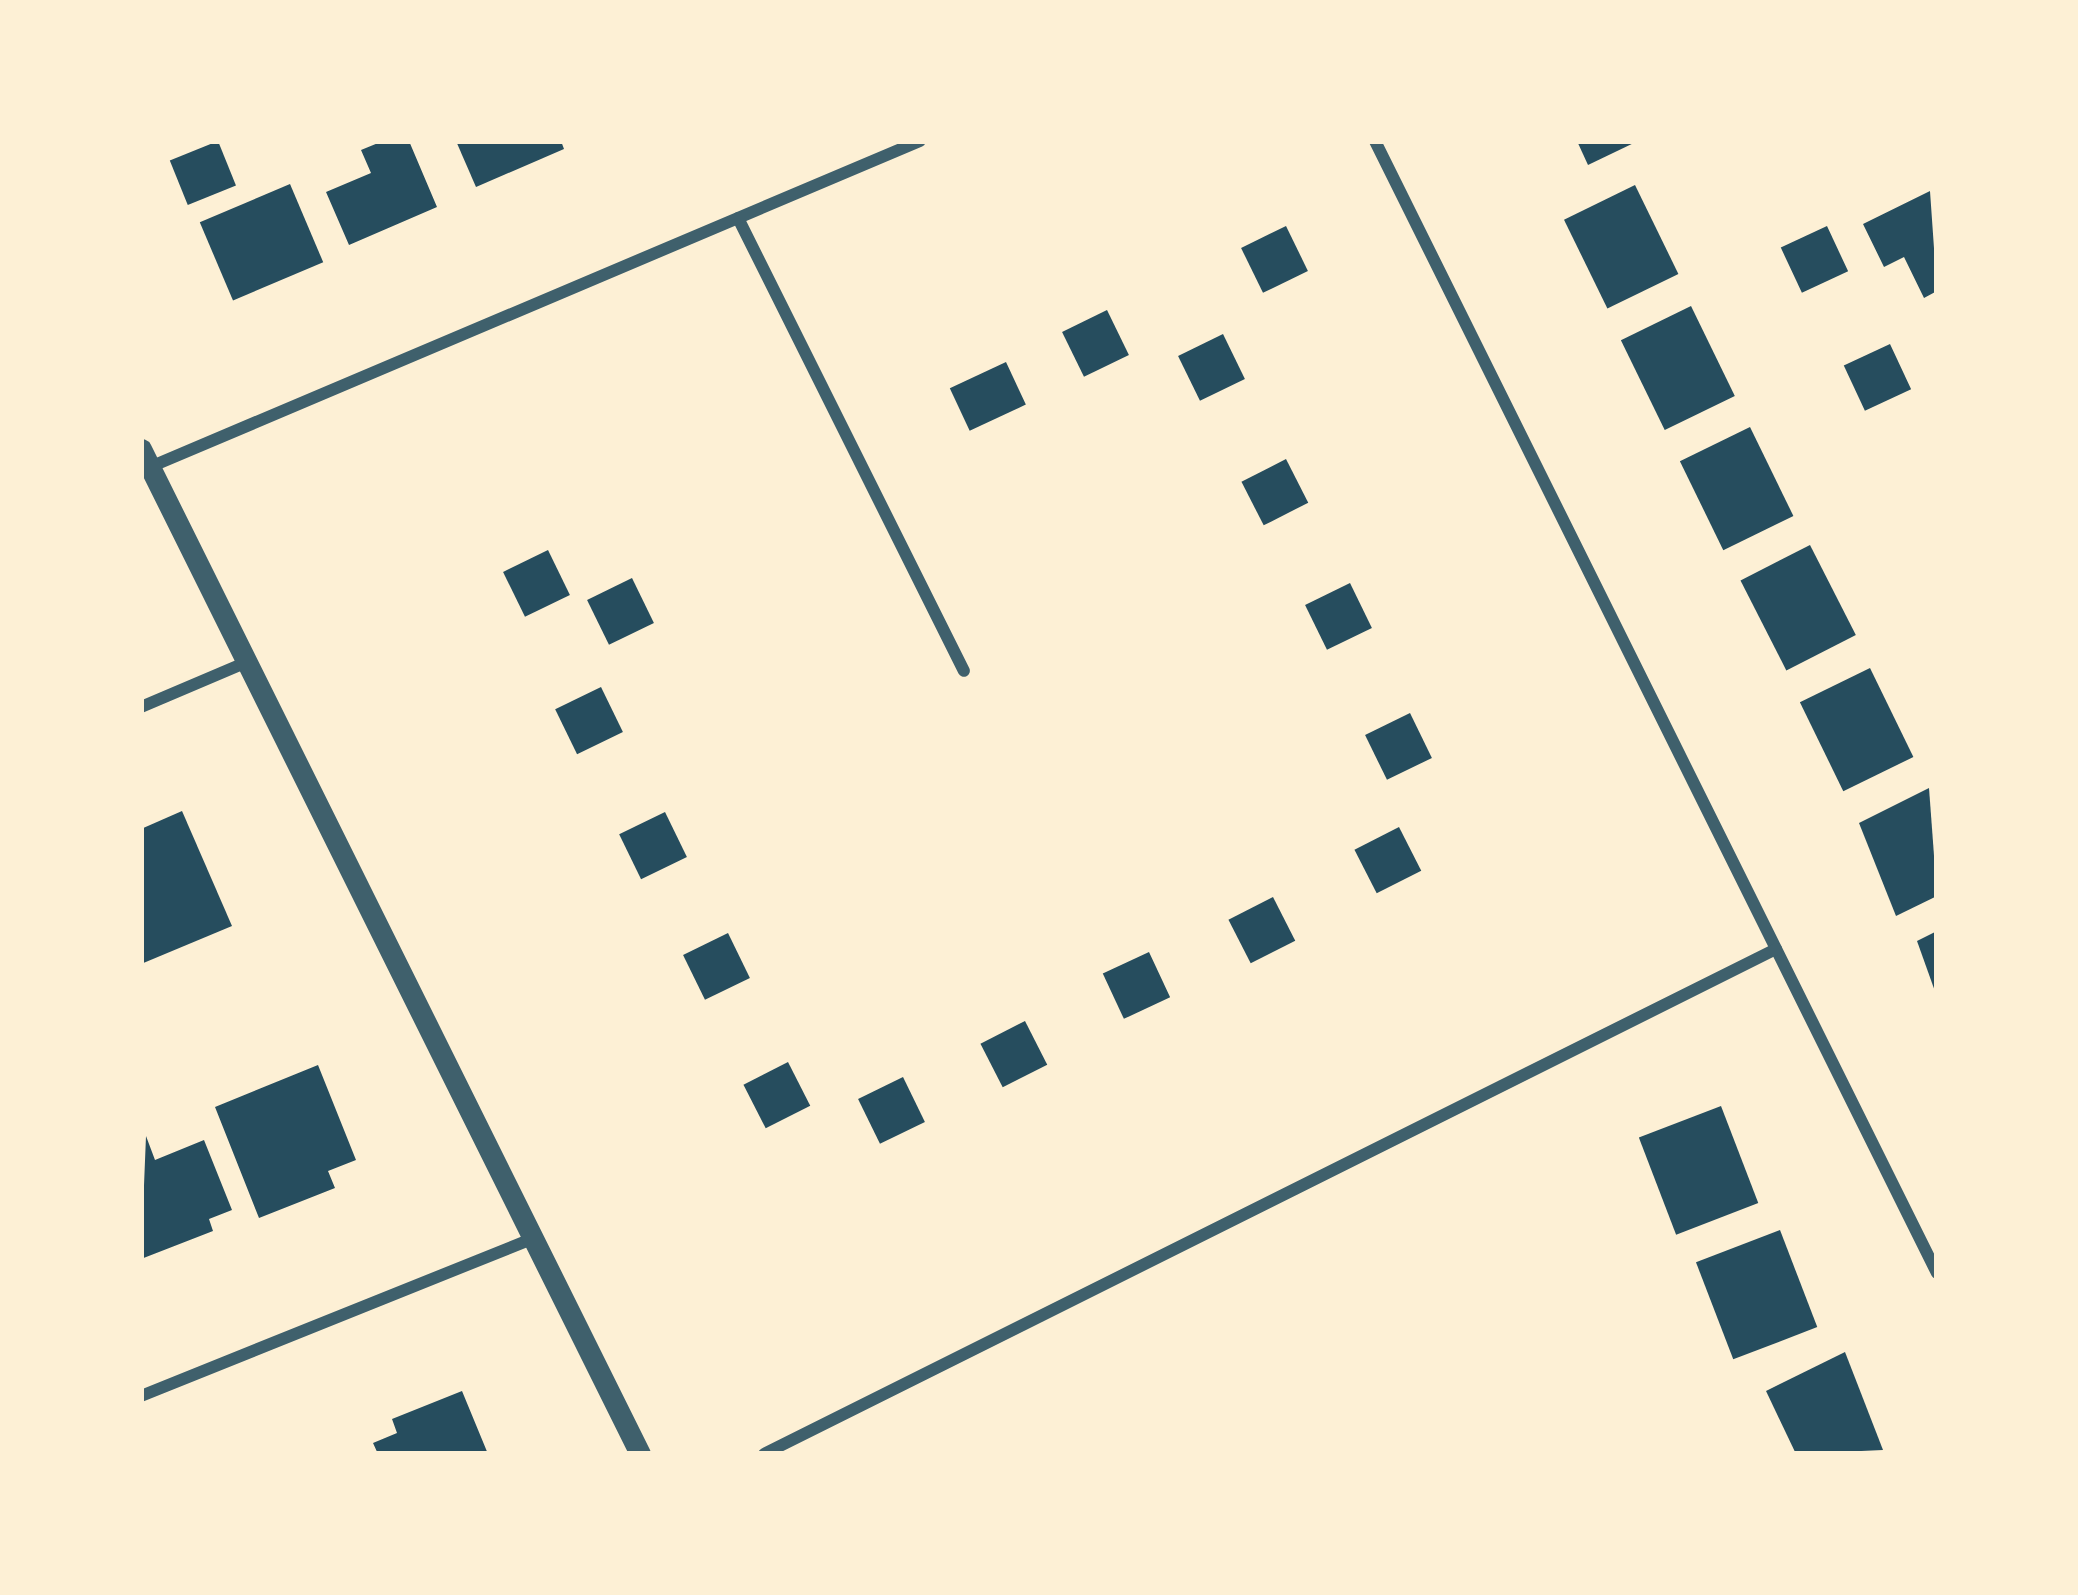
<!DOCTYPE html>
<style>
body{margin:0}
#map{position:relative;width:2078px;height:1595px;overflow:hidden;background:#fdf0d5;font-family:"IBM Plex Serif",serif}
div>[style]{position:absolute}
.building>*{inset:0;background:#264d5e;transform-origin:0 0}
.minor>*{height:12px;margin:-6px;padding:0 6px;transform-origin:6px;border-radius:6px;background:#3f606c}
.tertiary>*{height:21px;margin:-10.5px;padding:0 10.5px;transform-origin:10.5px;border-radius:10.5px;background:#3f606c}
span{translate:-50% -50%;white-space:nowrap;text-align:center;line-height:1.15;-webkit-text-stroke:12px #fdf0d5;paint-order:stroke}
.frame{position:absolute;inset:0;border:144px solid #fdf0d5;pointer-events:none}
</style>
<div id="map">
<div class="building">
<i style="left:218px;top:141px;width:48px;height:52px;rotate:68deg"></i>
<i style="clip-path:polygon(383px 141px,409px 141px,437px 207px,349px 245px,326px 192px,371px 173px,361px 150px)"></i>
<i style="clip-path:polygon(456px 141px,561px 141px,564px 149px,476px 187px)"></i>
<i style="clip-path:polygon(1577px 141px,1638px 141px,1588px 165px)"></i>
<i style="left:290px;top:184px;width:85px;height:98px;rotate:67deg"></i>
<i style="left:1635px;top:185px;width:99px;height:79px;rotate:64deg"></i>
<i style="clip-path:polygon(1930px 191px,1937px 291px,1924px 298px,1904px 257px,1884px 267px,1863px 224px)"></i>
<i style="left:1286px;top:226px;width:50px;height:50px;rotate:64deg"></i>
<i style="left:1827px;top:226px;width:50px;height:51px;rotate:65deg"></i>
<i style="left:1691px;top:306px;width:100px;height:78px;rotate:64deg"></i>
<i style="left:1107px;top:310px;width:50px;height:50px;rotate:64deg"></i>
<i style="left:1223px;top:334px;width:50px;height:50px;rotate:64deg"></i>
<i style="left:1890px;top:344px;width:50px;height:51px;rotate:65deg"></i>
<i style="left:1006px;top:362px;width:47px;height:62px;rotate:65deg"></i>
<i style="left:1750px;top:427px;width:99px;height:78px;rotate:64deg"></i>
<i style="left:1286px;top:459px;width:49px;height:50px;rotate:63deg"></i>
<i style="left:1810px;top:545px;width:101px;height:78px;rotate:63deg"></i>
<i style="left:548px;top:550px;width:50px;height:50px;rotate:64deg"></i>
<i style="left:632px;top:578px;width:50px;height:50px;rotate:64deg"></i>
<i style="left:1350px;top:583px;width:50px;height:50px;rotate:64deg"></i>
<i style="left:1870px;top:668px;width:99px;height:78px;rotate:64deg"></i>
<i style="left:601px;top:687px;width:50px;height:51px;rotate:64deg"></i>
<i style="left:1410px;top:713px;width:50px;height:50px;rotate:64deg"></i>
<i style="clip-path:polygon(1929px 788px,1937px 896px,1896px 916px,1859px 823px)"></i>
<i style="clip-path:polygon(182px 811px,232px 926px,141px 964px,141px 829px)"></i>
<i style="left:665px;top:812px;width:50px;height:51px;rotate:64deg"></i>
<i style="left:1399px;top:827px;width:49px;height:50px;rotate:63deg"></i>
<i style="left:1273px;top:897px;width:49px;height:50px;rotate:63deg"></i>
<i style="clip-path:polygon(1937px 931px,1937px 997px,1917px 941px)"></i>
<i style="left:728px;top:933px;width:50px;height:50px;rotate:64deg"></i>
<i style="left:1149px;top:952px;width:50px;height:51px;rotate:65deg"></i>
<i style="left:1025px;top:1021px;width:49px;height:50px;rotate:63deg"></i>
<i style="left:788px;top:1062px;width:49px;height:50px;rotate:63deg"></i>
<i style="clip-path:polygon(318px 1065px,356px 1160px,328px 1171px,335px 1188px,259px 1218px,215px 1107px)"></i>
<i style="left:903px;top:1077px;width:50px;height:50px;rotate:64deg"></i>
<i style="left:1721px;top:1106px;width:104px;height:88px;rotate:69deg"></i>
<i style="clip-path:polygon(146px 1136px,155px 1160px,204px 1140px,232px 1210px,209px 1219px,213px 1231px,141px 1259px)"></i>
<i style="left:1780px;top:1230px;width:104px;height:90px;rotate:69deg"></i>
<i style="clip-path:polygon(1845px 1352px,1883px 1450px,1796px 1454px,1766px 1391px)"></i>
<i style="clip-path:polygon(462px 1391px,488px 1454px,378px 1454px,373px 1443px,397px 1433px,392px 1419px)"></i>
</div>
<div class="minor">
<i style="left:1375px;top:141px;width:1264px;rotate:63.6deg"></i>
<i style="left:738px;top:218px;width:506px;rotate:63.49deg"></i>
<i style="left:150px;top:467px;width:836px;rotate:-22.95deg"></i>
<i style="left:141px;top:707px;width:115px;rotate:-23deg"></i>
<i style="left:141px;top:1396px;width:424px;rotate:-21.9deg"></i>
<i style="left:764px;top:1454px;width:1131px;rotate:-26.52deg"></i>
</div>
<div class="tertiary">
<i style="left:141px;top:449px;width:1122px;rotate:63.59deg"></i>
</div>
<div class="frame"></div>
</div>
